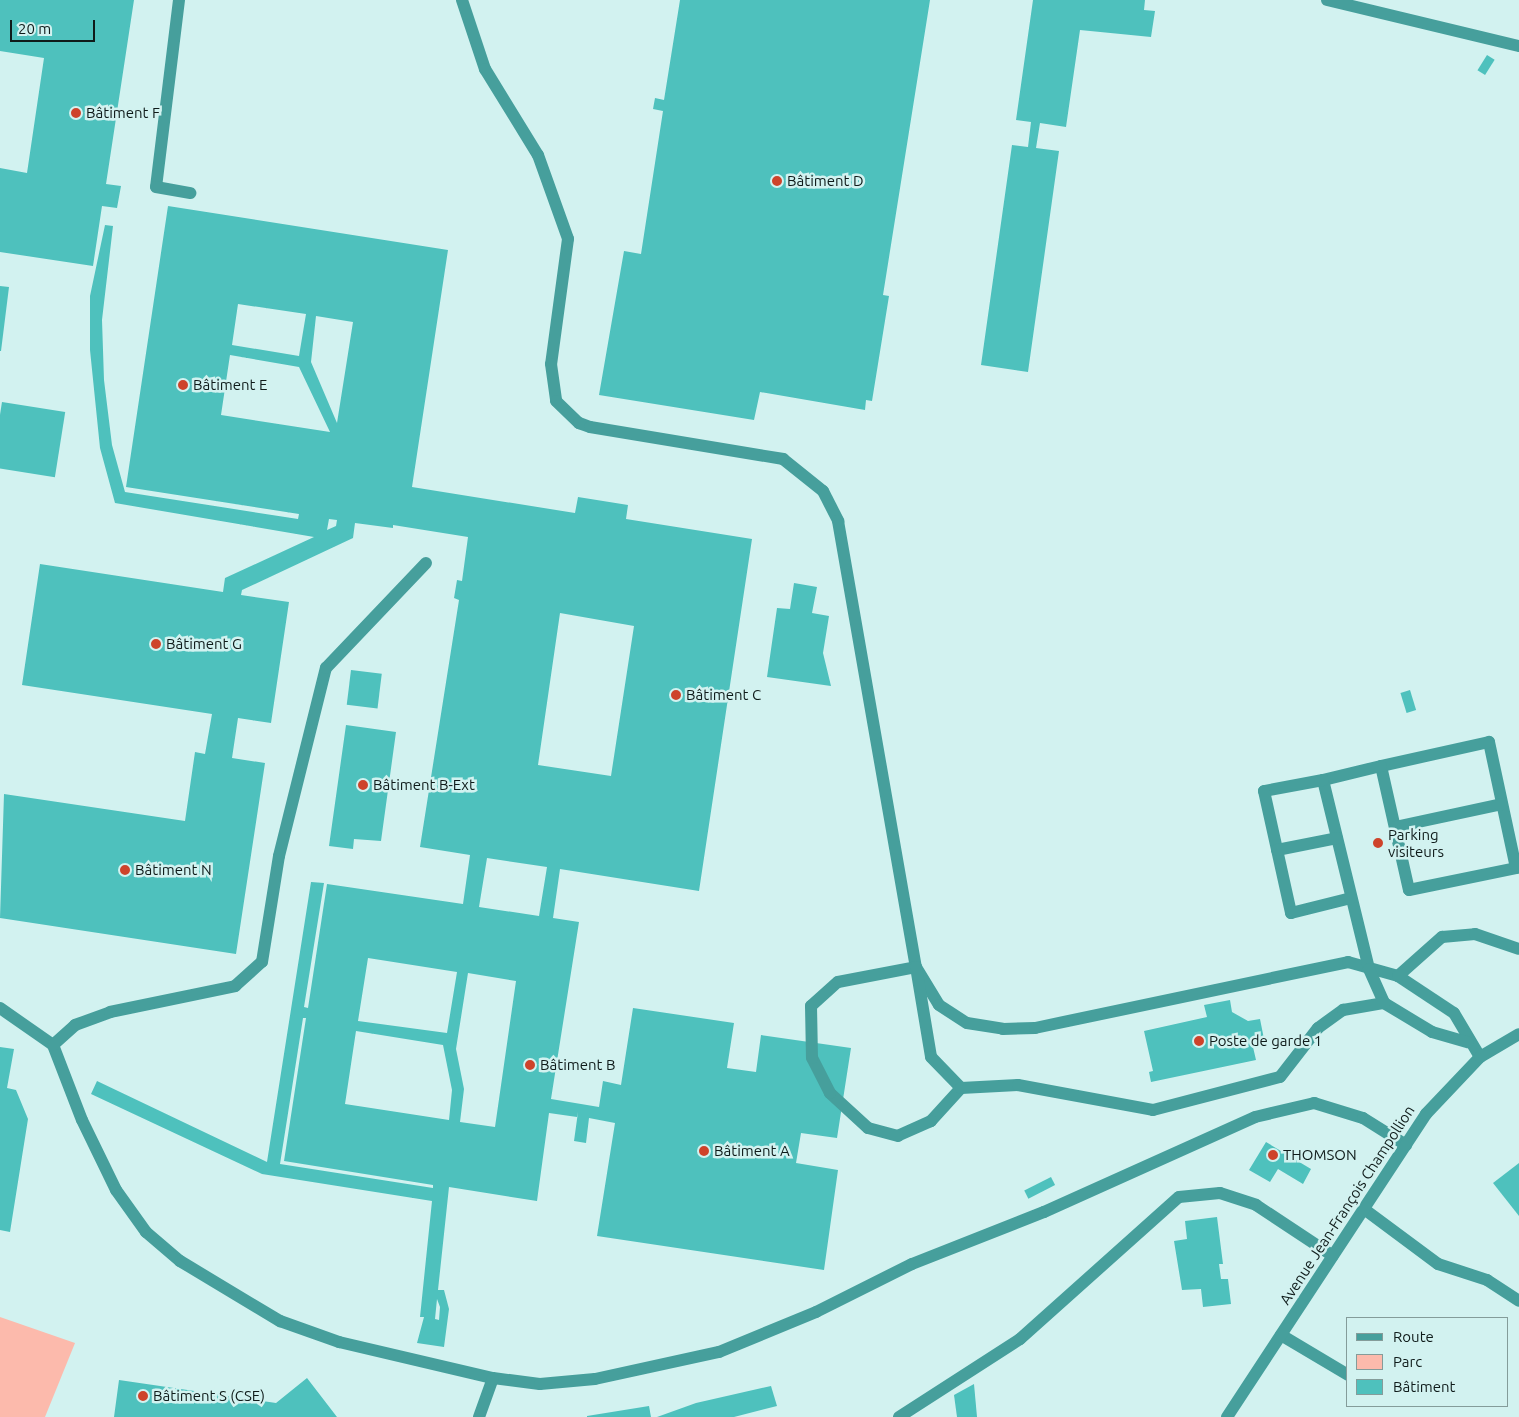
<!DOCTYPE html>
<meta charset="utf-8">
<style>
body{margin:0}
#map{position:relative;width:1519px;height:1417px;overflow:hidden;background:#d2f2f0;font-family:Ubuntu,sans-serif}
div>[style]{position:absolute}
.green>*{inset:0;background:#fcbaac}
.building>*{inset:0;background:#4ec1bd;transform-origin:0 0}
.lane>*{height:12px;margin:-6px;padding:0 6px;transform-origin:6px;border-radius:6px;background:#469f9c}
.street>*{height:12px;margin:-6px;padding:0 6px;transform-origin:6px;border-radius:6px;background:#469f9c}
.dots>*{width:14px;height:14px;translate:-50% -50%;box-sizing:border-box;border:2px solid #d2f2f0;border-radius:50%}
span{translate:-50% -50%;white-space:nowrap;text-align:center;line-height:1.15;-webkit-text-stroke:5px #d2f2f0;paint-order:stroke}
.poi-label{font-size:15px;color:#0f1b1a}
.left{translate:0 -50%;text-align:left}
.street-label{font-size:15px;color:#0f1b1a}
.legend{position:absolute;left:1346px;top:1317px;width:162px;height:90px;box-sizing:border-box;background:#d2f2f0;border:1px solid #849c9a;margin:0;padding:6px 9px;list-style:none;font-size:15px;color:#0f1b1a}
.legend li{display:flex;align-items:center;gap:10px;height:25px}
.legend b{width:25px;border:1px solid #849c9a}
.scale{position:absolute;left:10px;top:20px;width:85px;height:22px;box-sizing:border-box;border:2px solid #0f1b1a;border-top:0;padding-left:6px;font-size:15px;line-height:18px;white-space:nowrap;color:#0f1b1a;-webkit-text-stroke:4px #d2f2f0;paint-order:stroke}
</style>
<div id="map">
<div class="green">
<i style="clip-path:polygon(0 1317px,75px 1343px,45px 1417px,0 1417px)"></i>
</div>
<div class="building">
<i style="clip-path:polygon(0 0,134px 0,106px 184px,121px 186px,117px 208px,102px 206px,93px 266px,0 252px,0 168px,27px 173px,44px 58px,0 51px)"></i>
<i style="clip-path:polygon(680px 0,930px 0,883px 295px,889px 296px,872px 401px,866px 400px,865px 410px,760px 392px,754px 420px,599px 395px,624px 251px,641px 254px,663px 111px,653px 109px,655px 98px,664px 100px)"></i>
<i style="clip-path:polygon(1033px 0,1145px 0,1144px 10px,1155px 11px,1151px 37px,1080px 30px,1066px 127px,1040px 123px,1036px 148px,1059px 151px,1028px 372px,981px 365px,1012px 145px,1028px 147px,1031px 122px,1016px 120px)"></i>
<i style="left:1487px;top:55px;width:9px;height:18px;rotate:32deg"></i>
<i style="clip-path:polygon(evenodd,168px 206px,448px 250px,412px 487px,575px 513px,578px 497px,628px 505px,626px 519px,752px 539px,699px 891px,560px 869px,553px 918px,579px 922px,551px 1099px,599px 1107px,603px 1081px,621px 1085px,633px 1008px,734px 1023px,727px 1068px,756px 1072px,761px 1035px,851px 1048px,837px 1138px,801px 1133px,796px 1163px,838px 1170px,824px 1270px,597px 1236px,615px 1123px,589px 1118px,586px 1143px,574px 1141px,578px 1112px,577px 1117px,549px 1113px,537px 1201px,449px 1187px,438px 1290px,444px 1290px,449px 1309px,444px 1347px,417px 1343px,424px 1317px,420px 1317px,432px 1201px,262px 1174px,91px 1094px,97px 1081px,267px 1162px,311px 882px,324px 883px,304px 1007px,308px 1008px,327px 884px,463px 904px,470px 855px,420px 847px,459px 600px,454px 598px,457px 580px,462px 581px,468px 537px,393px 525px,393px 528px,355px 523px,353px 538px,242px 590px,241px 595px,289px 602px,271px 723px,238px 718px,232px 758px,265px 763px,236px 954px,0 918px,4px 794px,185px 821px,195px 752px,205px 754px,212px 714px,22px 685px,40px 564px,223px 592px,225px 578px,314px 537px,115px 503px,100px 448px,90px 350px,90px 296px,105px 225px,113px 226px,102px 320px,104px 380px,112px 445px,125px 492px,298px 519px,299px 514px,126px 487px,168px 206px,238px 304px,306px 314px,299px 356px,232px 345px,238px 304px,168px 206px,316px 316px,353px 322px,337px 423px,311px 362px,316px 316px,168px 206px,230px 355px,299px 367px,330px 432px,221px 415px,230px 355px,168px 206px,329px 519px,337px 520px,336px 526px,327px 530px,329px 519px,168px 206px,560px 613px,634px 626px,611px 776px,538px 765px,560px 613px,168px 206px,487px 858px,547px 867px,539px 916px,479px 907px,487px 858px,168px 206px,368px 958px,457px 972px,447px 1033px,358px 1021px,368px 958px,168px 206px,468px 973px,516px 981px,495px 1127px,460px 1122px,464px 1089px,456px 1049px,468px 973px,168px 206px,303px 1018px,306px 1018px,284px 1161px,433px 1185px,433px 1188px,280px 1164px,303px 1018px,168px 206px,356px 1031px,443px 1045px,452px 1090px,449px 1120px,345px 1104px,356px 1031px,168px 206px,437px 1299px,440px 1307px,439px 1320px,435px 1319px,437px 1299px)"></i>
<i style="clip-path:polygon(0 286px,9px 287px,1px 351px,0 351px)"></i>
<i style="left:2px;top:402px;width:64px;height:66px;rotate:9deg"></i>
<i style="clip-path:polygon(794px 583px,817px 587px,812px 613px,829px 616px,823px 653px,831px 686px,767px 677px,777px 608px,790px 609px)"></i>
<i style="left:351px;top:670px;width:31px;height:35px;rotate:7deg"></i>
<i style="left:1410px;top:690px;width:21px;height:10px;rotate:73deg"></i>
<i style="clip-path:polygon(346px 725px,396px 732px,381px 841px,354px 839px,353px 849px,329px 846px)"></i>
<i style="clip-path:polygon(1230px 1000px,1232px 1012px,1248px 1021px,1260px 1019px,1265px 1044px,1253px 1047px,1256px 1060px,1151px 1082px,1149px 1072px,1153px 1071px,1144px 1031px,1207px 1017px,1204px 1005px)"></i>
<i style="clip-path:polygon(0 1047px,14px 1049px,7px 1088px,16px 1090px,28px 1119px,10px 1232px,0 1230px)"></i>
<i style="clip-path:polygon(1266px 1142px,1311px 1169px,1303px 1184px,1278px 1169px,1270px 1182px,1249px 1170px)"></i>
<i style="clip-path:polygon(1519px 1163px,1519px 1216px,1493px 1183px)"></i>
<i style="left:1051px;top:1177px;width:9px;height:30px;rotate:63deg"></i>
<i style="clip-path:polygon(1217px 1217px,1223px 1264px,1219px 1264px,1221px 1279px,1228px 1279px,1231px 1304px,1203px 1307px,1201px 1289px,1182px 1290px,1174px 1241px,1187px 1239px,1185px 1221px)"></i>
<i style="clip-path:polygon(307px 1378px,337px 1417px,114px 1417px,119px 1380px,276px 1403px)"></i>
<i style="clip-path:polygon(974px 1384px,977px 1417px,957px 1417px,954px 1395px)"></i>
<i style="clip-path:polygon(771px 1386px,777px 1406px,734px 1417px,657px 1417px,696px 1403px)"></i>
<i style="clip-path:polygon(649px 1406px,651px 1417px,587px 1417px,587px 1416px)"></i>
</div>
<div class="lane">
<i style="left:179px;top:0;width:188px;rotate:97deg"></i>
<i style="left:156px;top:187px;width:35px;rotate:10deg"></i>
<i style="left:462px;top:0;width:73px;rotate:71.6deg"></i>
<i style="left:485px;top:69px;width:101px;rotate:58.4deg"></i>
<i style="left:538px;top:155px;width:89px;rotate:70.3deg"></i>
<i style="left:568px;top:239px;width:126px;rotate:97.7deg"></i>
<i style="left:551px;top:364px;width:37px;rotate:82deg"></i>
<i style="left:556px;top:401px;width:32px;rotate:44deg"></i>
<i style="left:579px;top:423px;width:12px;rotate:20deg"></i>
<i style="left:590px;top:427px;width:196px;rotate:9.4deg"></i>
<i style="left:783px;top:459px;width:51px;rotate:38.7deg"></i>
<i style="left:823px;top:491px;width:34px;rotate:63deg"></i>
<i style="left:838px;top:521px;width:453px;rotate:80.1deg"></i>
<i style="left:916px;top:967px;width:44px;rotate:58.8deg"></i>
<i style="left:939px;top:1005px;width:33px;rotate:33deg"></i>
<i style="left:967px;top:1023px;width:36px;rotate:9deg"></i>
<i style="left:1003px;top:1029px;width:32px;rotate:-2deg"></i>
<i style="left:1035px;top:1028px;width:320px;rotate:-11.9deg"></i>
<i style="left:1348px;top:962px;width:52px;rotate:15.6deg"></i>
<i style="left:1398px;top:976px;width:67px;rotate:33.5deg"></i>
<i style="left:1454px;top:1013px;width:51px;rotate:59.4deg"></i>
<i style="left:1327px;top:0;width:197px;rotate:13.5deg"></i>
<i style="left:1381px;top:766px;width:127px;rotate:77.3deg"></i>
<i style="left:1409px;top:890px;width:109px;rotate:-11.6deg"></i>
<i style="left:1516px;top:868px;width:129px;rotate:-102.1deg"></i>
<i style="left:1489px;top:742px;width:111px;rotate:167.5deg"></i>
<i style="left:1381px;top:766px;width:60px;rotate:166.4deg"></i>
<i style="left:1323px;top:780px;width:195px;rotate:76.3deg"></i>
<i style="left:1369px;top:969px;width:37px;rotate:66deg"></i>
<i style="left:1384px;top:1003px;width:56px;rotate:31.1deg"></i>
<i style="left:1432px;top:1032px;width:37px;rotate:16deg"></i>
<i style="left:1323px;top:780px;width:60px;rotate:169.4deg"></i>
<i style="left:1264px;top:791px;width:125px;rotate:77.5deg"></i>
<i style="left:1291px;top:913px;width:62px;rotate:-14deg"></i>
<i style="left:1395px;top:827px;width:109px;rotate:-12.1deg"></i>
<i style="left:1277px;top:850px;width:61px;rotate:-11.3deg"></i>
<i style="left:1398px;top:976px;width:59px;rotate:-41.6deg"></i>
<i style="left:1442px;top:937px;width:33px;rotate:-5deg"></i>
<i style="left:1475px;top:934px;width:46px;rotate:18.8deg"></i>
<i style="left:0;top:1008px;width:65px;rotate:34.9deg"></i>
<i style="left:53px;top:1045px;width:80px;rotate:68.9deg"></i>
<i style="left:82px;top:1120px;width:78px;rotate:64.1deg"></i>
<i style="left:116px;top:1190px;width:52px;rotate:54.5deg"></i>
<i style="left:146px;top:1232px;width:45px;rotate:40.5deg"></i>
<i style="left:180px;top:1261px;width:117px;rotate:31deg"></i>
<i style="left:280px;top:1321px;width:63px;rotate:19.6deg"></i>
<i style="left:339px;top:1342px;width:158px;rotate:13.2deg"></i>
<i style="left:493px;top:1378px;width:47px;rotate:7.3deg"></i>
<i style="left:540px;top:1384px;width:55px;rotate:-5.2deg"></i>
<i style="left:595px;top:1379px;width:127px;rotate:-12.3deg"></i>
<i style="left:719px;top:1352px;width:105px;rotate:-22.4deg"></i>
<i style="left:816px;top:1312px;width:107px;rotate:-26.6deg"></i>
<i style="left:912px;top:1264px;width:142px;rotate:-21.5deg"></i>
<i style="left:1044px;top:1212px;width:231px;rotate:-24.2deg"></i>
<i style="left:1255px;top:1117px;width:61px;rotate:-13.3deg"></i>
<i style="left:1314px;top:1103px;width:51px;rotate:17deg"></i>
<i style="left:1363px;top:1118px;width:51px;rotate:32.1deg"></i>
<i style="left:53px;top:1045px;width:30px;rotate:-42deg"></i>
<i style="left:75px;top:1025px;width:37px;rotate:-20deg"></i>
<i style="left:110px;top:1012px;width:128px;rotate:-11.7deg"></i>
<i style="left:235px;top:986px;width:36px;rotate:-42deg"></i>
<i style="left:262px;top:962px;width:107px;rotate:-80.9deg"></i>
<i style="left:279px;top:856px;width:194px;rotate:-76deg"></i>
<i style="left:326px;top:668px;width:145px;rotate:-46.4deg"></i>
<i style="left:961px;top:1088px;width:45px;rotate:132.3deg"></i>
<i style="left:931px;top:1121px;width:36px;rotate:156deg"></i>
<i style="left:898px;top:1136px;width:31px;rotate:-165deg"></i>
<i style="left:868px;top:1128px;width:52px;rotate:-137.4deg"></i>
<i style="left:830px;top:1093px;width:39px;rotate:-117deg"></i>
<i style="left:812px;top:1058px;width:52px;rotate:-91.1deg"></i>
<i style="left:811px;top:1006px;width:36px;rotate:-42deg"></i>
<i style="left:838px;top:982px;width:79px;rotate:-10.9deg"></i>
<i style="left:916px;top:967px;width:91px;rotate:80.5deg"></i>
<i style="left:931px;top:1057px;width:43px;rotate:45.9deg"></i>
<i style="left:961px;top:1088px;width:57px;rotate:-3deg"></i>
<i style="left:1018px;top:1085px;width:137px;rotate:10.5deg"></i>
<i style="left:1153px;top:1110px;width:131px;rotate:-14.6deg"></i>
<i style="left:1280px;top:1077px;width:62px;rotate:-52.2deg"></i>
<i style="left:1318px;top:1028px;width:31px;rotate:-36deg"></i>
<i style="left:1343px;top:1010px;width:42px;rotate:-9.7deg"></i>
<i style="left:1364px;top:1209px;width:92px;rotate:36.6deg"></i>
<i style="left:1438px;top:1264px;width:52px;rotate:18.1deg"></i>
<i style="left:1487px;top:1280px;width:38px;rotate:33deg"></i>
<i style="left:1281px;top:1335px;width:78px;rotate:30.8deg"></i>
<i style="left:479px;top:1417px;width:41px;rotate:-70.3deg"></i>
</div>
<div class="street">
<i style="left:899px;top:1417px;width:144px;rotate:-32.8deg"></i>
<i style="left:1020px;top:1339px;width:213px;rotate:-41.8deg"></i>
<i style="left:1179px;top:1197px;width:41px;rotate:-5.6deg"></i>
<i style="left:1220px;top:1193px;width:38px;rotate:18deg"></i>
<i style="left:1256px;top:1205px;width:92px;rotate:33.5deg"></i>
<i style="left:1227px;top:1417px;width:363px;rotate:-56.7deg"></i>
<i style="left:1426px;top:1114px;width:79px;rotate:-46.5deg"></i>
<i style="left:1480px;top:1057px;width:45px;rotate:-30.5deg"></i>
</div>
<div class="dots">
<i style="left:76px;top:113px;background:#ce432b"></i>
<i style="left:777px;top:181px;background:#ce432b"></i>
<i style="left:183px;top:385px;background:#ce432b"></i>
<i style="left:156px;top:644px;background:#ce432b"></i>
<i style="left:676px;top:695px;background:#ce432b"></i>
<i style="left:363px;top:785px;background:#ce432b"></i>
<i style="left:1378px;top:843px;background:#ce432b"></i>
<i style="left:125px;top:870px;background:#ce432b"></i>
<i style="left:1199px;top:1041px;background:#ce432b"></i>
<i style="left:530px;top:1065px;background:#ce432b"></i>
<i style="left:704px;top:1151px;background:#ce432b"></i>
<i style="left:1273px;top:1155px;background:#ce432b"></i>
<i style="left:143px;top:1396px;background:#ce432b"></i>
</div>
<div class="poi-label">
<span class="left" style="left:86px;top:113px">Bâtiment F</span>
<span class="left" style="left:787px;top:181px">Bâtiment D</span>
<span class="left" style="left:193px;top:385px">Bâtiment E</span>
<span class="left" style="left:166px;top:644px">Bâtiment G</span>
<span class="left" style="left:686px;top:695px">Bâtiment C</span>
<span class="left" style="left:373px;top:785px">Bâtiment B-Ext</span>
<span class="left" style="left:1388px;top:843px">Parking<br>visiteurs</span>
<span class="left" style="left:135px;top:870px">Bâtiment N</span>
<span class="left" style="left:1209px;top:1041px">Poste de garde 1</span>
<span class="left" style="left:540px;top:1065px">Bâtiment B</span>
<span class="left" style="left:714px;top:1151px">Bâtiment A</span>
<span class="left" style="left:1283px;top:1155px">THOMSON</span>
<span class="left" style="left:153px;top:1396px">Bâtiment S (CSE)</span>
</div>
<div class="street-label">
<span style="left:1347px;top:1205px;rotate:-57deg">Avenue Jean-François Champollion</span>
</div>
<ul class="legend">
<li><b style="height:6px;background:#469f9c"></b>Route</li>
<li><b style="height:14px;background:#fcbaac"></b>Parc</li>
<li><b style="height:14px;background:#4ec1bd"></b>Bâtiment</li>
</ul>
<div class="scale">20 m</div>
</div>
